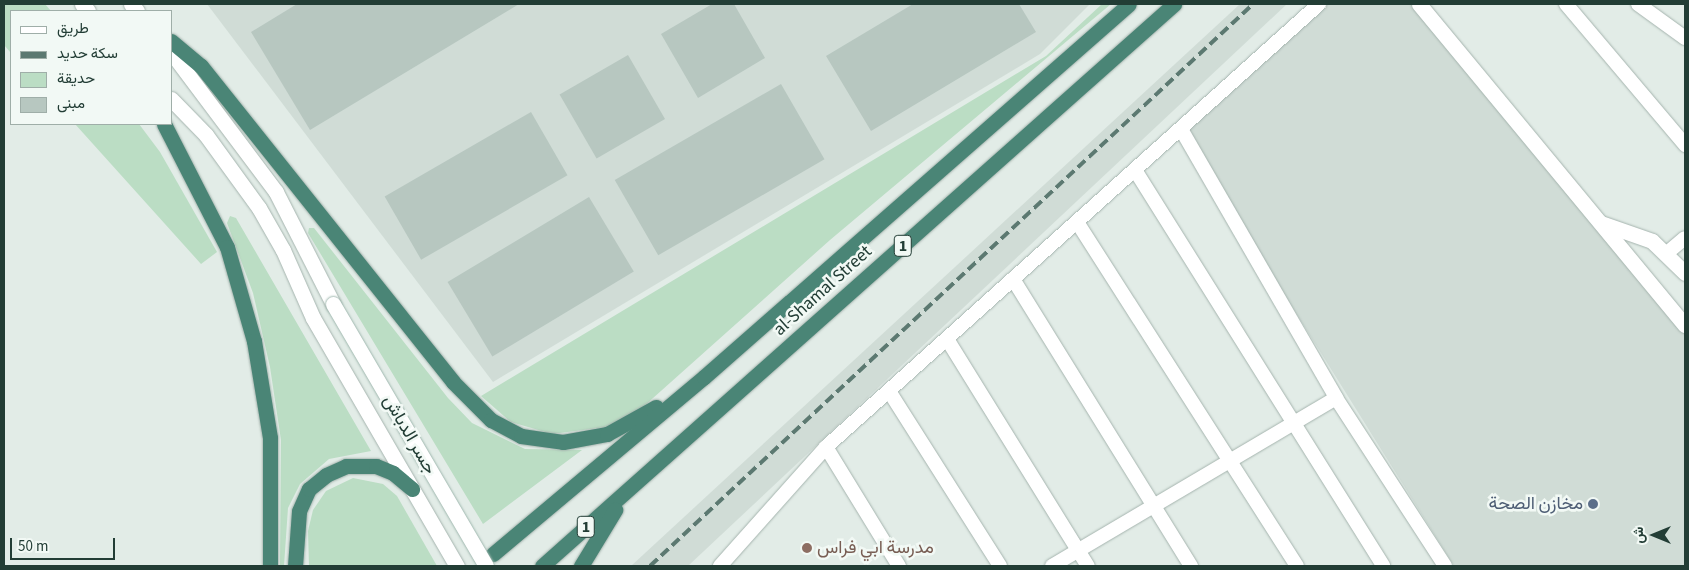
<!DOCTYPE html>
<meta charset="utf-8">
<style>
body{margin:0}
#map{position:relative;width:1689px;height:570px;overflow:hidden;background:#e2ece7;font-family:"Source Sans 3",Vazirmatn,sans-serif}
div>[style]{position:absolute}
.built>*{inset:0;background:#d0dcd6}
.green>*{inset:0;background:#bbddc4}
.building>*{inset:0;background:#b7c7c0;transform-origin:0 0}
.roads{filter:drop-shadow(0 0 1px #a5b4ae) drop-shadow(0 0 1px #a5b4ae)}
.minor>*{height:14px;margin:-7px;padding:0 7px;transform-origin:7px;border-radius:7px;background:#fff}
.tertiary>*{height:15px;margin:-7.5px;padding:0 7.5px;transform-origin:7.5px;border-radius:7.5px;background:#fff}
.secondary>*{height:15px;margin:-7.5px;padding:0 7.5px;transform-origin:7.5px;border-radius:7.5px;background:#fff}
.trunk>*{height:15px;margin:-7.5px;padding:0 7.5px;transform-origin:7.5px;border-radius:7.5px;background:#4a8576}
.rail>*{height:4px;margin-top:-2px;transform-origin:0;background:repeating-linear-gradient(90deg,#5c7971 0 10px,transparent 0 15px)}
.bridges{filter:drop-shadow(0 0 1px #a0b8af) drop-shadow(0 0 1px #a0b8af)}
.secondary-bridge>*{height:15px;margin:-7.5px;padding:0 7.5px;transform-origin:7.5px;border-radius:7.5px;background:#fff}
.dots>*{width:14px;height:14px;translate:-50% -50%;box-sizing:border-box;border:2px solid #f2f9f5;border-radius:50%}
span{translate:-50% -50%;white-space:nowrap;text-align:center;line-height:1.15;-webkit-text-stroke:5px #f2f9f5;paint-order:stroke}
.shield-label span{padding:1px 4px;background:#f2f9f5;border:1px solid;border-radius:4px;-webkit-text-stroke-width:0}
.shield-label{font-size:16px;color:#223d35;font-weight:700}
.street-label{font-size:18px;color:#223d35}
.service-label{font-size:18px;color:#4e5e75}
.right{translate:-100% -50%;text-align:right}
.education-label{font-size:18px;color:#785e54}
.left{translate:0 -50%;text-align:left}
.frame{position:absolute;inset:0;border:5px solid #223d35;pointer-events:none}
.legend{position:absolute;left:10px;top:10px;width:162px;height:115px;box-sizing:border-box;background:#f2f9f5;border:1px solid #9faea8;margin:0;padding:6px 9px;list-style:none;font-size:15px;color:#223d35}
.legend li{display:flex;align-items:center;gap:10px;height:25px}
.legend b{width:25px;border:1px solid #9faea8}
.north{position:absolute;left:1629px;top:510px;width:50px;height:50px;-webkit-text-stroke:4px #f2f9f5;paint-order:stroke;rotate:270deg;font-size:14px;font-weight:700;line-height:20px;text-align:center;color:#223d35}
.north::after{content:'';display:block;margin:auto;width:18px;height:22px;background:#223d35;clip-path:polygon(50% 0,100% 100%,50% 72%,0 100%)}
.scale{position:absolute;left:10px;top:538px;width:105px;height:22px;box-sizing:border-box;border:2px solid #223d35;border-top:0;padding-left:6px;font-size:15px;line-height:18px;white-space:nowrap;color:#223d35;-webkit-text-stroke:4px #f2f9f5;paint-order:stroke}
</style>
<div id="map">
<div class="built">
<i style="clip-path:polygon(207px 4px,1090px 4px,1040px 54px,493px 382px)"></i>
<i style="clip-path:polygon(1240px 4px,1287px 4px,688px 566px,631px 566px)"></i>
<i style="clip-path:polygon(1319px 4px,1421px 4px,1685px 323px,1685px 566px,1454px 566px,1181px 129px)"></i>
</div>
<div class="green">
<i style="clip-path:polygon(4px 4px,45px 4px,51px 11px,11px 11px,11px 53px,4px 45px)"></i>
<i style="clip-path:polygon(1102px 4px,1111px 4px,830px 240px,643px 407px,606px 427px,552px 434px,511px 422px,481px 396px,1046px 56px)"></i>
<i style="clip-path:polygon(75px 124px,139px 124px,160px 152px,217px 252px,201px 264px)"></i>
<i style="clip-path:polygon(230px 216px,236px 218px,371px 451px,329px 459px,300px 484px,288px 508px,284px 566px,280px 566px,281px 440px,270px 367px,253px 293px,227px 223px)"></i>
<i style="clip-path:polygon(309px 228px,314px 228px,448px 398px,472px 423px,525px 449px,582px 450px,483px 524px,308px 233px)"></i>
<i style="clip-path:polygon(353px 478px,383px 484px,397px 496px,437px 566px,309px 566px,308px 531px,313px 510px,326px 491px)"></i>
</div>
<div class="building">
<i style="clip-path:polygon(297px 4px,519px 4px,310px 130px,251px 32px)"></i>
<i style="clip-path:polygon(712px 4px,734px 4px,765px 58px,698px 98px,661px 34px)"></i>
<i style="clip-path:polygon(913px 4px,1019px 4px,1036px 32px,871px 131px,826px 56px)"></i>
<i style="left:628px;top:55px;width:74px;height:79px;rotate:60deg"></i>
<i style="left:781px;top:84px;width:87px;height:192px;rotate:60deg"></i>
<i style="left:531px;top:112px;width:73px;height:169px;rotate:60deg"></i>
<i style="left:589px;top:197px;width:87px;height:165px;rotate:59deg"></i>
</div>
<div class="roads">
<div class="minor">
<i style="left:1566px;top:4px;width:185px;rotate:49.8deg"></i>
<i style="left:1638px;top:4px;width:58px;rotate:35.9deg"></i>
<i style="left:1181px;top:129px;width:310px;rotate:60deg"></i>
<i style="left:1336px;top:398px;width:200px;rotate:57deg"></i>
<i style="left:1135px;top:170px;width:467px;rotate:57.9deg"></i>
<i style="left:1077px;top:222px;width:408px;rotate:57.4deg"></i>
<i style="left:1667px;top:253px;width:23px;rotate:-40deg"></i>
<i style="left:1013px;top:279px;width:338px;rotate:58.2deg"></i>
<i style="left:947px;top:339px;width:267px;rotate:58.2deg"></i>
<i style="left:889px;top:391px;width:207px;rotate:57.6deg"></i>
<i style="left:826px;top:447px;width:140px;rotate:58.5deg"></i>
<i style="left:720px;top:566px;width:159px;rotate:-48.3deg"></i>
<i style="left:826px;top:447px;width:663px;rotate:-41.94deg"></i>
<i style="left:1052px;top:566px;width:330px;rotate:-30.6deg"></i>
</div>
<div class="tertiary">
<i style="left:1419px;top:4px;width:417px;rotate:50.4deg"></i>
<i style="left:1601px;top:223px;width:54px;rotate:19.4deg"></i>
<i style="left:1652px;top:241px;width:46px;rotate:44.1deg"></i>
</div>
<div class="secondary">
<i style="left:82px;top:4px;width:9px;rotate:49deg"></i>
<i style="left:131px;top:4px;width:9px;rotate:49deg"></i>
<i style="left:171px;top:52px;width:175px;rotate:53.1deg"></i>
<i style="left:276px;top:192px;width:126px;rotate:63deg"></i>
<i style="left:171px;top:99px;width:50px;rotate:45.8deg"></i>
<i style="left:206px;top:135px;width:90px;rotate:54deg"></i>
<i style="left:259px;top:208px;width:48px;rotate:60.3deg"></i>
<i style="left:283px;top:250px;width:74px;rotate:66.2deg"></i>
<i style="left:313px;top:318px;width:287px;rotate:59.9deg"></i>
</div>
<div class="trunk">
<i style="left:171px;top:41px;width:39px;rotate:40deg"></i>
<i style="left:201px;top:66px;width:404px;rotate:51.4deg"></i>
<i style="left:453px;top:382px;width:54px;rotate:45deg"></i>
<i style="left:491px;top:420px;width:34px;rotate:28deg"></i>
<i style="left:521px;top:436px;width:42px;rotate:8.1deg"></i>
<i style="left:563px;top:442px;width:45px;rotate:-10.3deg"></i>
<i style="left:607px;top:434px;width:56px;rotate:-28.9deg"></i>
<i style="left:164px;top:124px;width:138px;rotate:62.9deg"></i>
<i style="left:227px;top:247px;width:98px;rotate:74deg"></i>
<i style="left:254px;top:341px;width:98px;rotate:80.6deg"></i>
<i style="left:270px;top:438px;width:128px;rotate:90deg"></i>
<i style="left:493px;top:554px;width:275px;rotate:-40deg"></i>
<i style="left:704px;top:377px;width:565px;rotate:-41.27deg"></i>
<i style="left:295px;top:566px;width:55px;rotate:-85.8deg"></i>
<i style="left:299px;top:511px;width:24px;rotate:-66deg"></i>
<i style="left:309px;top:489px;width:22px;rotate:-39deg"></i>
<i style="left:326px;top:475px;width:22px;rotate:-24deg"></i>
<i style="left:346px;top:466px;width:30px"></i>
<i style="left:376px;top:466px;width:18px;rotate:22deg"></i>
<i style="left:393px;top:473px;width:25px;rotate:40deg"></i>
<i style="left:542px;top:566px;width:846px;rotate:-41.64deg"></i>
<i style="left:581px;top:566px;width:66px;rotate:-58.7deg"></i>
</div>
</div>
<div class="rail">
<i style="left:650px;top:566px;width:824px;rotate:-42.98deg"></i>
</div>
<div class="bridges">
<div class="secondary-bridge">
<i style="left:333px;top:304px;width:303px;rotate:59.7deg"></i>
</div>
</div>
<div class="dots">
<i style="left:1593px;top:504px;background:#5c6f8a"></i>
<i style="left:807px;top:548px;background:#8d6e63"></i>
</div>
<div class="shield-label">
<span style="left:903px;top:246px">1</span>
<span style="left:586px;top:527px">1</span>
</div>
<div class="street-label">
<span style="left:823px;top:291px;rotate:-42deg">al-Shamal Street</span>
<span style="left:409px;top:435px;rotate:60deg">جسر الدباش</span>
</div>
<div class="service-label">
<span class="right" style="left:1583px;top:504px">مخازن الصحة</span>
</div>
<div class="education-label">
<span class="left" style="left:817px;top:548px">مدرسة ابي فراس</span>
</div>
<div class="frame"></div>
<ul class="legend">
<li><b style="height:6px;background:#fff"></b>طريق</li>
<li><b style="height:6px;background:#5c7971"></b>سكة حديد</li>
<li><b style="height:14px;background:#bbddc4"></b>حديقة</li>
<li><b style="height:14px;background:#b7c7c0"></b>مبنى</li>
</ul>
<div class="north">ش</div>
<div class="scale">50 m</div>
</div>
